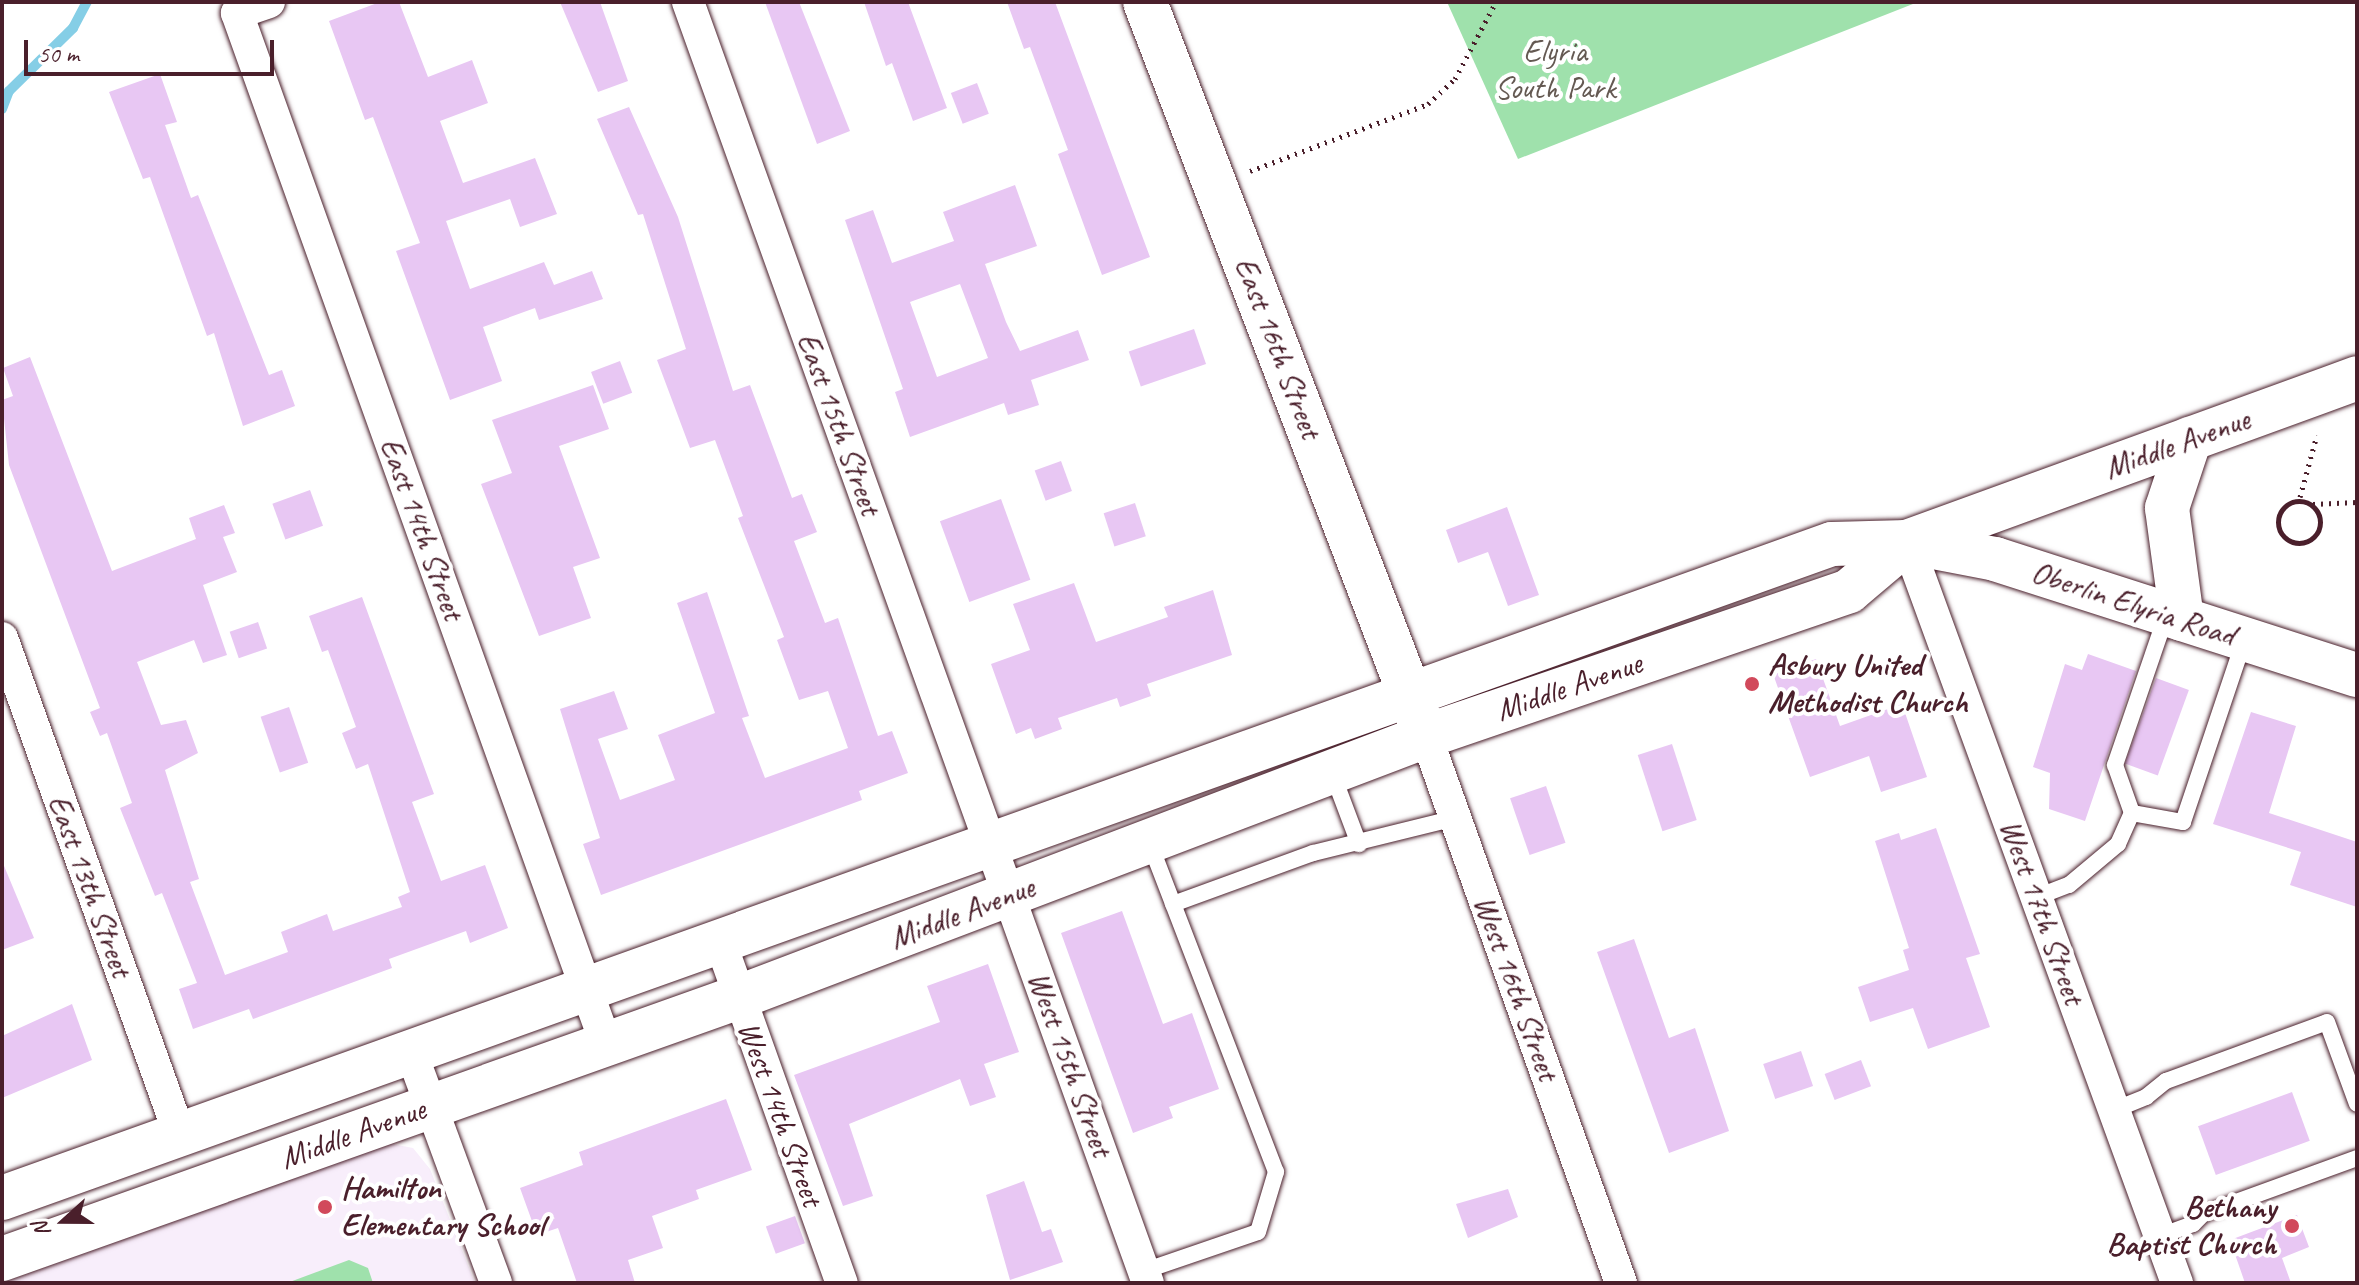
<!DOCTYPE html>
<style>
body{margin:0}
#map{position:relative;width:2359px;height:1285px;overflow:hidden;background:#fff;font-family:Caveat,sans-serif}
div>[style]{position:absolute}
.built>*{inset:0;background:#f8eefb}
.green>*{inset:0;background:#9fe1ac}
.stream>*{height:10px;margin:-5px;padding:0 5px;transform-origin:5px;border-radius:5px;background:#85cee6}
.building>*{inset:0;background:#e8c7f3;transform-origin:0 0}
.path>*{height:5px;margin-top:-2.5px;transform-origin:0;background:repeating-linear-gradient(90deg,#4a1f2b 0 2px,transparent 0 8px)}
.path>.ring{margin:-2.5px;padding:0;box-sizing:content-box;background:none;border:5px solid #4a1f2b;border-radius:50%}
.roads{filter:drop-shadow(0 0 2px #4a1f2b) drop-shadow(0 0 2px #4a1f2b)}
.lane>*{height:16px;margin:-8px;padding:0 8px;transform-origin:8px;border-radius:8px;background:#fff}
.street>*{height:32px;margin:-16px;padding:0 16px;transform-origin:16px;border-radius:16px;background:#fff}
.secondary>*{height:44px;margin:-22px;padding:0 22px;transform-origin:22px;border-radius:22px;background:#fff}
.dots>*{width:22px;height:22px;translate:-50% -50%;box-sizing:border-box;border:4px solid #fff;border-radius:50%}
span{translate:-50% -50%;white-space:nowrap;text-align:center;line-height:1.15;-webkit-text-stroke:8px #fff;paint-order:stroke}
.park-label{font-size:32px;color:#645952}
.street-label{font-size:32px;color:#4a1f2b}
.poi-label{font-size:32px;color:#4a1f2b;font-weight:700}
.left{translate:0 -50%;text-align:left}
.right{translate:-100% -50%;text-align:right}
.frame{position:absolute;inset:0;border:4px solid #4a1f2b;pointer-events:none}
.north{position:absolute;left:24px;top:1181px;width:80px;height:80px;-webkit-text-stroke:6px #fff;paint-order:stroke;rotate:249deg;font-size:22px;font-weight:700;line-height:32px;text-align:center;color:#4a1f2b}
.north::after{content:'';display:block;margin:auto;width:28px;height:36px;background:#4a1f2b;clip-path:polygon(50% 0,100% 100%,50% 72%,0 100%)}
.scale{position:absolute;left:24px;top:40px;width:250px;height:36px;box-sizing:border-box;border:4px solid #4a1f2b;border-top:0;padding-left:10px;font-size:24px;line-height:28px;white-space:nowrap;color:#4a1f2b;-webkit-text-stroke:6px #fff;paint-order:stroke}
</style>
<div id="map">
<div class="built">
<i style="clip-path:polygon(387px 1143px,413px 1148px,430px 1169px,475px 1283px,2px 1283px)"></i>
</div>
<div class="green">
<i style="clip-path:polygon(1447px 2px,1918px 2px,1518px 159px)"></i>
<i style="clip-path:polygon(349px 1260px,368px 1268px,373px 1283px,287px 1283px)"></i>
</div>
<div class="stream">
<i style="left:2px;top:109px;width:19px;rotate:-69deg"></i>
<i style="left:9px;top:91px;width:90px;rotate:-44.5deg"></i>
<i style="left:73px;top:28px;width:30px;rotate:-62deg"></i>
</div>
<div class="building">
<i style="clip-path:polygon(380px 2px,399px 2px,428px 77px,472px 60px,488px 103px,440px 121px,463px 183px,535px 158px,557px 214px,520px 227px,510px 199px,446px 221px,470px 289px,544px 262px,554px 285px,592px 271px,603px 299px,539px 320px,535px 308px,483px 327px,502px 381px,450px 400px,396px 251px,420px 243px,373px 117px,365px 120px,329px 21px)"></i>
<i style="clip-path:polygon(560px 2px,600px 2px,628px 81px,598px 92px)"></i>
<i style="clip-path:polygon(765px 2px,799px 2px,850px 131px,817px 144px)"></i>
<i style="clip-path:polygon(864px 2px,908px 2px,947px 108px,913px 121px,892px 63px,886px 66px)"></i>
<i style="clip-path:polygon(1007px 2px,1055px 2px,1150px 257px,1102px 275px,1058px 154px,1068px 150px,1030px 47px,1024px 49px)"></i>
<i style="clip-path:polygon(160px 74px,177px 122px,165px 125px,191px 198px,198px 195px,269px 375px,282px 370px,295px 406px,243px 426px,214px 333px,207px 336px,150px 177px,143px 179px,109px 92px)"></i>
<i style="left:977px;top:83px;width:33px;height:28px;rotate:69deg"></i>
<i style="clip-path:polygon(629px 107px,678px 217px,733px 391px,750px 385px,792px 498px,802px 494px,817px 532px,794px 541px,825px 623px,838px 618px,878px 736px,892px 731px,908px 773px,859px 791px,862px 800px,601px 895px,583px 844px,600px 838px,560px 709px,614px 691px,628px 729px,598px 739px,620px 800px,675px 780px,658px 735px,715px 713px,677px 603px,707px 592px,749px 716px,742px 718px,765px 778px,848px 748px,828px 691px,799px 700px,777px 640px,784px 637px,738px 518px,743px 516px,715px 440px,690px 448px,657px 360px,686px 349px,643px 214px,638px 215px,597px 119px)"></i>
<i style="clip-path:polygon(evenodd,1015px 185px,1037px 246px,985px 264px,1006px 322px,1020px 351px,1078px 330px,1089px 360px,1031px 380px,1039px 405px,1008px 415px,1004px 403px,910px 437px,895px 392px,903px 389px,845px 220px,873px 210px,892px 263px,954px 241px,943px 212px,1015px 185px,960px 284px,988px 358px,937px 377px,910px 302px,960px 284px)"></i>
<i style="left:1194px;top:329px;width:37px;height:69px;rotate:71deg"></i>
<i style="clip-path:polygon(30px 357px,112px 571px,196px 539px,189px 518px,224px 505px,235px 533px,223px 537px,237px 572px,203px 585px,227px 655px,203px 663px,194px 640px,137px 662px,161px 725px,186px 720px,198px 753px,165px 770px,199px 879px,190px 882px,225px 975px,288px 952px,281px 932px,327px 914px,333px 931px,402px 907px,398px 897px,410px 892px,368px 764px,356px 769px,342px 733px,356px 727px,328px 650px,322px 652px,309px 616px,362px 597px,434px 794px,412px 802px,441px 881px,485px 865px,508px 928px,470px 943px,466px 931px,389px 959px,392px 968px,253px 1019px,249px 1009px,193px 1029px,179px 989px,197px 983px,162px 893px,155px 896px,120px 808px,132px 803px,107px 733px,100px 736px,90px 712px,100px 708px,9px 465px,2px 400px,13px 396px,3px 368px)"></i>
<i style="left:620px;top:361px;width:34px;height:31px;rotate:69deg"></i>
<i style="clip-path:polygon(593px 385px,609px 429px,559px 446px,600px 558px,573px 567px,591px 618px,539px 636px,481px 484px,512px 473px,492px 420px)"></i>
<i style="left:1061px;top:461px;width:32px;height:28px;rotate:70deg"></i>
<i style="left:310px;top:490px;width:38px;height:40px;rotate:70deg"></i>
<i style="left:1001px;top:499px;width:86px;height:65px;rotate:70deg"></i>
<i style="left:1135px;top:503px;width:35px;height:33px;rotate:72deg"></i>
<i style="clip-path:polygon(1507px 507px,1539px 595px,1508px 606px,1488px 552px,1458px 563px,1446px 530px)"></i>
<i style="clip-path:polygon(1074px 583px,1096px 642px,1168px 617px,1164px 607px,1213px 590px,1232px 655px,1147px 684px,1151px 696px,1120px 707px,1117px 698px,1058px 718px,1062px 729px,1035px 739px,1031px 728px,1016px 734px,991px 664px,1030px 650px,1013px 604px)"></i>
<i style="left:258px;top:622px;width:28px;height:30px;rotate:71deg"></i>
<i style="clip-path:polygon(2088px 654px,2136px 671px,2085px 821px,2049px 809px,2050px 773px,2033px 767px,2065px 664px,2082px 670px)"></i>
<i style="clip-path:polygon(1816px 659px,1840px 726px,1902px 704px,1927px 777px,1881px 792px,1869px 756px,1810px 777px,1773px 674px)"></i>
<i style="left:2156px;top:678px;width:35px;height:91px;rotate:20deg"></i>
<i style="left:289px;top:707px;width:59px;height:30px;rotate:71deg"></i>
<i style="clip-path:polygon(2251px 712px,2296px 726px,2269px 813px,2357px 842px,2357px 907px,2290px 885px,2301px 852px,2213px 824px)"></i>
<i style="left:1672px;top:744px;width:80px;height:36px;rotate:72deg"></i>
<i style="left:1546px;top:786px;width:60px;height:38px;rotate:71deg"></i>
<i style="clip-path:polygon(1936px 828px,1980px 954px,1966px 958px,1990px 1027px,1928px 1049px,1913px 1008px,1870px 1022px,1858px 987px,1909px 970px,1903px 950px,1909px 948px,1875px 841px,1899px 833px,1901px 840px)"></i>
<i style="clip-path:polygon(2px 861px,34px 938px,2px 950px)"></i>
<i style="clip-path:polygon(1122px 911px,1163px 1024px,1192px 1013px,1219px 1089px,1169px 1107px,1173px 1118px,1133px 1133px,1061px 933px)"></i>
<i style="clip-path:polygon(1634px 939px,1669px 1038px,1695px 1028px,1729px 1131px,1669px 1153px,1597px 952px)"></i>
<i style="clip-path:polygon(988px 964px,1019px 1052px,984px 1064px,996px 1097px,970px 1106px,960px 1079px,849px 1124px,873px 1196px,843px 1206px,794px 1075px,940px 1022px,927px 986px)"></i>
<i style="clip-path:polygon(72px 1004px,92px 1060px,2px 1098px,2px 1036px)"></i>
<i style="left:1801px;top:1051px;width:37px;height:40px;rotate:71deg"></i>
<i style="left:1861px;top:1060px;width:28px;height:39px;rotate:69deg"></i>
<i style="left:2292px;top:1092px;width:52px;height:100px;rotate:70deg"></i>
<i style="clip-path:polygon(726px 1099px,752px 1170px,696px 1190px,699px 1199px,652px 1216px,663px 1248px,628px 1260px,635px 1283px,577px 1283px,558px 1228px,537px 1235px,520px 1188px,583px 1165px,579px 1152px)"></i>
<i style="clip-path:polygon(1024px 1181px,1042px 1232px,1051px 1229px,1063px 1262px,1010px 1280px,986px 1195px)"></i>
<i style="clip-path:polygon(1508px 1189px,1518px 1217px,1468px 1238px,1456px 1204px)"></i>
<i style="clip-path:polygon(2297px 1215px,2309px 1247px,2282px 1258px,2291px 1283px,2245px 1283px,2230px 1240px)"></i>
<i style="left:795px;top:1216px;width:29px;height:31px;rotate:70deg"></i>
</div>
<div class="path">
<i style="left:1250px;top:171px;width:190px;rotate:-20.6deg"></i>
<i style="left:1428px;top:104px;width:37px;rotate:-43deg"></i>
<i style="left:1455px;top:79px;width:87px;rotate:-62deg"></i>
<i style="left:2300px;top:497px;width:64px;rotate:-74.7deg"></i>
<i class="ring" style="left:2278px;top:501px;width:37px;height:37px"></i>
<i style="left:2313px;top:504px;width:44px;rotate:-2.6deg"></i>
</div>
<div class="roads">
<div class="lane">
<i style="left:1333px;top:775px;width:74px;rotate:69.4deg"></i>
<i style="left:2132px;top:813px;width:52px;rotate:10deg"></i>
<i style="left:2183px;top:822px;width:191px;rotate:-71.4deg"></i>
<i style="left:2037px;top:897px;width:34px;rotate:-21deg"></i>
<i style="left:2069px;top:885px;width:64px;rotate:-39.9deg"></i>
<i style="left:2118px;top:844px;width:34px;rotate:-66deg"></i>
<i style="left:2132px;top:813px;width:51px;rotate:-109.5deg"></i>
<i style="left:2115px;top:765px;width:157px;rotate:-71.1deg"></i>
<i style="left:1173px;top:904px;width:149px;rotate:-20deg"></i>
<i style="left:1313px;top:853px;width:146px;rotate:-13.8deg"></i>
<i style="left:2114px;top:1110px;width:35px;rotate:-22deg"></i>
<i style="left:2146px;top:1097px;width:26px;rotate:-39deg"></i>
<i style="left:2166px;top:1081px;width:171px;rotate:-20.1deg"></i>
<i style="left:2327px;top:1022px;width:87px;rotate:69.9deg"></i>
<i style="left:2160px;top:1236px;width:35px;rotate:-20deg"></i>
<i style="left:2193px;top:1224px;width:14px;rotate:-45deg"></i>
<i style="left:2203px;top:1214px;width:164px;rotate:-20deg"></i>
<i style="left:1144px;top:1271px;width:120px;rotate:-18.9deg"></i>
<i style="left:1258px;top:1232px;width:63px;rotate:-73.3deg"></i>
<i style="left:1276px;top:1172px;width:351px;rotate:-111deg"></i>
</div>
<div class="street">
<i style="left:269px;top:2px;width:34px;rotate:161deg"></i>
<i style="left:237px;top:13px;width:1095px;rotate:70.31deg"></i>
<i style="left:688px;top:2px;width:1361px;rotate:70.25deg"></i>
<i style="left:1907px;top:542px;width:789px;rotate:69.98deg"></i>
<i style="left:2px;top:638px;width:526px;rotate:70.32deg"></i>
<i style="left:1426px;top:736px;width:581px;rotate:70.38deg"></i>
<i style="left:721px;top:944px;width:360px;rotate:70.4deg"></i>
<i style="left:410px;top:1049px;width:249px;rotate:69.8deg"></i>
</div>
<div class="secondary">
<i style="left:1145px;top:2px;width:770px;rotate:69.07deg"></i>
<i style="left:1907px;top:542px;width:90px;rotate:10.9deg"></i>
<i style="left:1995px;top:559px;width:380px;rotate:17.8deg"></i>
<i style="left:2182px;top:619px;width:112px;rotate:-97.7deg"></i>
<i style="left:2167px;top:508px;width:73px;rotate:-71.6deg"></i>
<i style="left:2px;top:1198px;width:1943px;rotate:-19.67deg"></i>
<i style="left:1832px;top:544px;width:75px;rotate:-1.5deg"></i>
<i style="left:1907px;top:542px;width:479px;rotate:-20deg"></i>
<i style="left:2px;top:1259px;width:782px;rotate:-19.57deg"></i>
<i style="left:739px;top:997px;width:735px;rotate:-20.8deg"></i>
<i style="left:1426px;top:736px;width:447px;rotate:-18.9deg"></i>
<i style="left:1849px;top:591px;width:76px;rotate:-40.2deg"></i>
</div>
</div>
<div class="dots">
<i style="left:1752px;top:684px;background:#d1495b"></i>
<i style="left:325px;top:1207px;background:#d1495b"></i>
<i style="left:2292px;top:1226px;background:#d1495b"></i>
</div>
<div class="park-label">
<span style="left:1555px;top:70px">Elyria<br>South Park</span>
</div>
<div class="street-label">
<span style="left:1278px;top:348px;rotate:69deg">East 16th Street</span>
<span style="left:839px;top:424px;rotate:70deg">East 15th Street</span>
<span style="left:2177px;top:444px;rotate:-20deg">Middle Avenue</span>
<span style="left:422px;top:529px;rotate:70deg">East 14th Street</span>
<span style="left:2133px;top:604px;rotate:18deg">Oberlin Elyria Road</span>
<span style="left:1569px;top:687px;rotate:-19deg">Middle Avenue</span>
<span style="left:90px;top:886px;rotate:70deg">East 13th Street</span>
<span style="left:2042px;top:912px;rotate:70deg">West 17th Street</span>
<span style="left:962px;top:913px;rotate:-21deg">Middle Avenue</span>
<span style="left:1516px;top:988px;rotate:70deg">West 16th Street</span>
<span style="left:1070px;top:1064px;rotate:70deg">West 15th Street</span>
<span style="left:780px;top:1114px;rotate:70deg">West 14th Street</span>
<span style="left:353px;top:1134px;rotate:-20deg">Middle Avenue</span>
</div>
<div class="poi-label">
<span class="left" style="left:1768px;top:684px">Asbury United<br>Methodist Church</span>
<span class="left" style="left:341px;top:1207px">Hamilton<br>Elementary School</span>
<span class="right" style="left:2276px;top:1226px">Bethany<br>Baptist Church</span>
</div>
<div class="frame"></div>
<div class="north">N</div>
<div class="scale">50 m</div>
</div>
